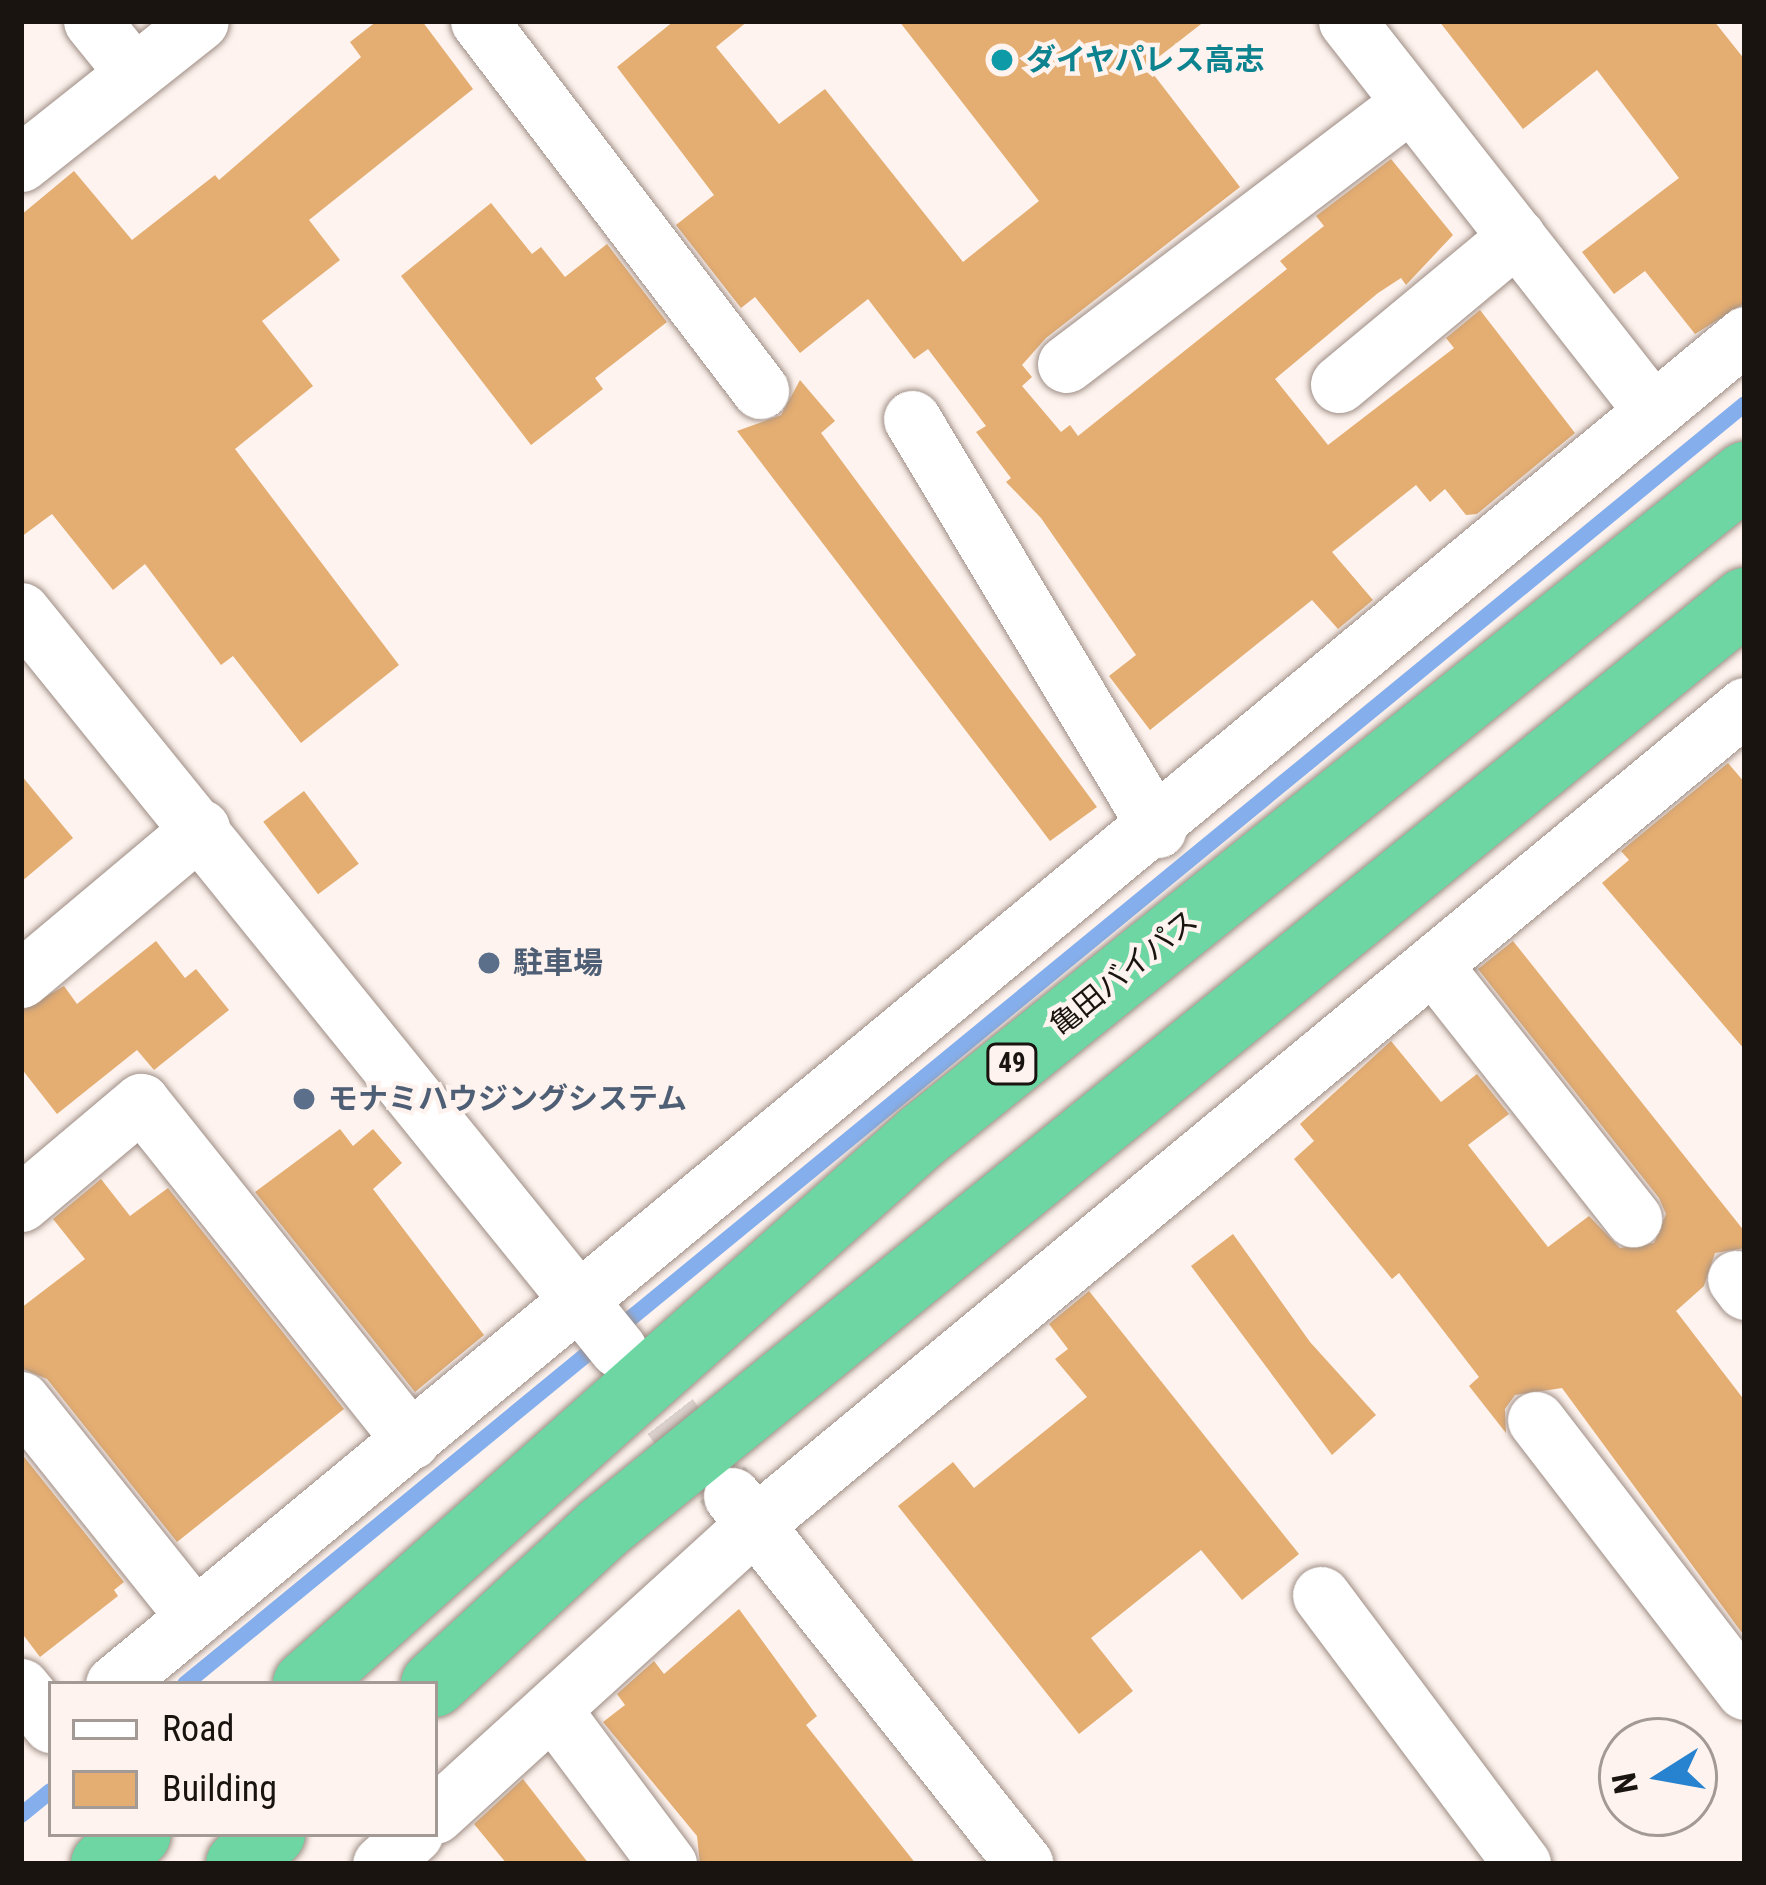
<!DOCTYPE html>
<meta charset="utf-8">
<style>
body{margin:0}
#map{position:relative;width:1766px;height:1885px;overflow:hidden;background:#fef3ee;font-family:"Roboto Condensed","Noto Sans JP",sans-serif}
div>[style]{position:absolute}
.stream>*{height:16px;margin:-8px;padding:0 8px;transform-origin:8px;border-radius:8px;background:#85afec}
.building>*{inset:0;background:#e4ad71;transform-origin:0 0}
.minor-tunnel>*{height:57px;margin-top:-28.5px;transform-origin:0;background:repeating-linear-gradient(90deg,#dcd2cd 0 57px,transparent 0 85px)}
.roads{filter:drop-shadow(0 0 3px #9e8e86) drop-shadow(0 0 3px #9e8e86)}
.minor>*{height:57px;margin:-28.5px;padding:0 28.5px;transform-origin:28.5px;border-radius:28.5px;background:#fff}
.highway>*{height:66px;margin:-33px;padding:0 33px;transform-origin:33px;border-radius:33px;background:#6dd6a3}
.dots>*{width:33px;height:33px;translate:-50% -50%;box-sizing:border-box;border:6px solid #fef3ee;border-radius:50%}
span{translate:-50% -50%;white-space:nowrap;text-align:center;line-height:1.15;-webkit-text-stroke:9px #fef3ee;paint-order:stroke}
.shield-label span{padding:3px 9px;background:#fef3ee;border:3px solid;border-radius:9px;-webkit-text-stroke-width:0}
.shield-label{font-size:27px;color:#1a1411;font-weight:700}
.culture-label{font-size:30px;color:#0d838f;font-weight:700}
.left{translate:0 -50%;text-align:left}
.service-label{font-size:30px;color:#4e5e75;font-weight:700}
.street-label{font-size:30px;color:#1a1411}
.frame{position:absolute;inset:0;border:24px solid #1a1411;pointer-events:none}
.legend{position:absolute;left:48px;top:1681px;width:390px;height:156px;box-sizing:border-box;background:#fef3ee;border:3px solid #a39a96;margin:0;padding:15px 21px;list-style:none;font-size:36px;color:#1a1411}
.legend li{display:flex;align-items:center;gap:24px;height:60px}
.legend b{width:60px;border:3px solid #a39a96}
.north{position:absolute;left:1598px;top:1717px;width:120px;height:120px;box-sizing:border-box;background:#fef3ee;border:3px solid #a39a96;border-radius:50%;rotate:259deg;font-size:33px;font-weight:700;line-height:48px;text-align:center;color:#1a1411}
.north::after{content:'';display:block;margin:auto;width:42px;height:54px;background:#2782cf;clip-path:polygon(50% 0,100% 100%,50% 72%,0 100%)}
</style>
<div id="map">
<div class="stream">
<i style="left:185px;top:1684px;width:2018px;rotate:-39.37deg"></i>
<i style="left:21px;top:1815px;width:38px;rotate:-39deg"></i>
</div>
<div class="building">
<i style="clip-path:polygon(377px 21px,422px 21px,473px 89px,309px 220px,340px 260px,262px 321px,313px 386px,235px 449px,399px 665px,301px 743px,233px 656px,221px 665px,145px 564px,113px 590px,52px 514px,21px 537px,21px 215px,74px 171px,132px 240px,215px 175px,219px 180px,361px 57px,350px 42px)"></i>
<i style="clip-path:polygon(674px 21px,748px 21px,716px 47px,779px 124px,825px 89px,963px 262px,1039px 201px,899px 21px,1205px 21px,1147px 66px,1240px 187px,1046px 338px,1022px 365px,1032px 377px,1022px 386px,1061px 432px,1070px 425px,1078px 436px,1287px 269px,1280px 261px,1324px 226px,1316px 216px,1391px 159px,1453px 235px,1406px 285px,1401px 278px,1378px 293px,1275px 379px,1328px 445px,1454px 348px,1446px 338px,1480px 310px,1575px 433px,1477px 514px,1466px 515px,1445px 489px,1430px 502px,1416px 485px,1332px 552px,1373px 600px,1338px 629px,1312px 600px,1150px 730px,1109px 676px,1136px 655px,1041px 518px,1006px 482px,1011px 478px,976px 432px,986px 426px,928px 349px,914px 359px,868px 299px,800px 353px,755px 297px,741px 308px,676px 225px,714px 195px,617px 67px)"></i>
<i style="clip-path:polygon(1439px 21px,1714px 21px,1745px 60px,1745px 303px,1695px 334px,1645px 271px,1614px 294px,1582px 252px,1679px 178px,1597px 70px,1523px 129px)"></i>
<i style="clip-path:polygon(491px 203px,532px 254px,541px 247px,565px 277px,607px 244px,667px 322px,595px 378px,603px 389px,531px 445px,401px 276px)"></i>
<i style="clip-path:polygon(800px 380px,835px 421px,821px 433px,1097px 807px,1050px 841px,737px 431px,781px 415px)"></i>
<i style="clip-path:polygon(1728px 763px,1745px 783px,1745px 1050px,1602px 883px,1629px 860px,1621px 851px)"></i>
<i style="clip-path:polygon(21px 775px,73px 838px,21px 882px)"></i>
<i style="left:304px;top:791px;width:91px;height:51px;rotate:53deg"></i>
<i style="clip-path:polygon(156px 941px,185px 978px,196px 969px,229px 1010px,154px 1070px,137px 1050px,57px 1114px,21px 1068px,21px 1011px,64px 986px,77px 1004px)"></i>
<i style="clip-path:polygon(1513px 941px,1745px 1232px,1745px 1248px,1715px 1253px,1704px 1286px,1676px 1311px,1745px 1401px,1745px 1637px,1562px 1388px,1515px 1395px,1505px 1409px,1506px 1433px,1469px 1386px,1479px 1377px,1399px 1273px,1392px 1279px,1294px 1159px,1314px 1141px,1300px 1124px,1391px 1041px,1441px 1102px,1477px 1074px,1509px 1114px,1468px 1145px,1548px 1247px,1589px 1216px,1620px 1248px,1654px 1243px,1666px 1214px,1659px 1198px,1478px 969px)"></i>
<i style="clip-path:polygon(340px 1129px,353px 1146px,373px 1129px,402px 1163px,373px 1189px,484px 1335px,415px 1392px,255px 1192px)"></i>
<i style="clip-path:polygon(101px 1179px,130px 1216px,168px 1188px,344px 1409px,177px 1542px,47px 1379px,21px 1368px,21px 1308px,85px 1259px,53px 1219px)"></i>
<i style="clip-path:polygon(1233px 1234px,1310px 1342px,1376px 1415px,1332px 1455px,1191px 1266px)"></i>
<i style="clip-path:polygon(1089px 1291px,1299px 1554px,1242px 1600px,1201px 1550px,1091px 1638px,1133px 1691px,1079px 1734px,898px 1506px,953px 1462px,974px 1488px,1087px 1397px,1055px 1359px,1068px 1349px,1049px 1324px)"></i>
<i style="clip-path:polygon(21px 1453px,124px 1582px,114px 1590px,118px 1596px,40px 1657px,21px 1632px)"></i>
<i style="clip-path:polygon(739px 1609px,817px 1716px,806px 1725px,916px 1864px,700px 1864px,697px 1836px,603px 1722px,625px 1705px,617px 1694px,654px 1661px,664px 1674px)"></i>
<i style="clip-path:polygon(523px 1779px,565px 1833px,589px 1864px,507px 1864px,474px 1824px)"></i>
</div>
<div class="minor-tunnel">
<i style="left:618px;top:1349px;width:176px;rotate:52.2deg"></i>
</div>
<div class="roads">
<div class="minor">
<i style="left:92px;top:21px;width:67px;rotate:51.1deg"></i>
<i style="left:479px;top:21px;width:464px;rotate:52.7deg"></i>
<i style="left:1347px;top:21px;width:491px;rotate:51.9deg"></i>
<i style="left:21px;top:163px;width:228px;rotate:-38.4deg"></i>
<i style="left:1066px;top:364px;width:433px;rotate:-37.2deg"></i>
<i style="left:1339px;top:384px;width:231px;rotate:-39.7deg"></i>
<i style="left:912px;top:419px;width:478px;rotate:59.1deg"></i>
<i style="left:21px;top:611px;width:949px;rotate:51.03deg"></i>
<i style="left:1433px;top:965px;width:323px;rotate:51.7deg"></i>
<i style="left:21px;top:979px;width:235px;rotate:-40deg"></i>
<i style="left:21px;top:1203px;width:157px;rotate:-40.1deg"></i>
<i style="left:141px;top:1102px;width:433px;rotate:51.4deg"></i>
<i style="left:1736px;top:1279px;width:15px;rotate:53deg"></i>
<i style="left:21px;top:1400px;width:278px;rotate:51.3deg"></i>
<i style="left:1536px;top:1420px;width:342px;rotate:52.4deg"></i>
<i style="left:732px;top:1496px;width:470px;rotate:51.5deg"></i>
<i style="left:1321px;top:1595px;width:336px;rotate:53.2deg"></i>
<i style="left:114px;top:1684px;width:2117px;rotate:-39.59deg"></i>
<i style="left:21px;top:1687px;width:48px;rotate:51deg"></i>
<i style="left:552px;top:1709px;width:194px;rotate:53.2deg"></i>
<i style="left:435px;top:1815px;width:431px;rotate:-42.3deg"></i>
<i style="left:754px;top:1525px;width:1286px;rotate:-39.57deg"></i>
<i style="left:381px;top:1864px;width:45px;rotate:-42.3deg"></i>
</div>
<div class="highway">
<i style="left:306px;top:1684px;width:824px;rotate:-41.66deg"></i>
<i style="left:922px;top:1136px;width:1056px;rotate:-38.77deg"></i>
<i style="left:434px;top:1684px;width:230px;rotate:-42.7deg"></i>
<i style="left:603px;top:1528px;width:1471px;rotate:-39.07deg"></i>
<i style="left:104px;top:1864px;width:45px;rotate:-41.4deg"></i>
<i style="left:239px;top:1864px;width:45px;rotate:-42.3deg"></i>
</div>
</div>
<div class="dots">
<i style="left:1002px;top:60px;background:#0f9aa8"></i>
<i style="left:489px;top:963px;background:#5c6f8a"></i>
<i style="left:304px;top:1099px;background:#5c6f8a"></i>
</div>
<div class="shield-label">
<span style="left:1012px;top:1064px">49</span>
</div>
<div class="culture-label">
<span class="left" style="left:1026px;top:60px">ダイヤパレス高志</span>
</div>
<div class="service-label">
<span class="left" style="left:513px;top:963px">駐車場</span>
<span class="left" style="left:328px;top:1099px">モナミハウジングシステム</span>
</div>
<div class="street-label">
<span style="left:1124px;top:973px;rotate:-39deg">亀田バイパス</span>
</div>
<div class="frame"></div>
<ul class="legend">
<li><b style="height:15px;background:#fff"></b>Road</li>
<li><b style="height:33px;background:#e4ad71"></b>Building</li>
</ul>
<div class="north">N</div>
</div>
